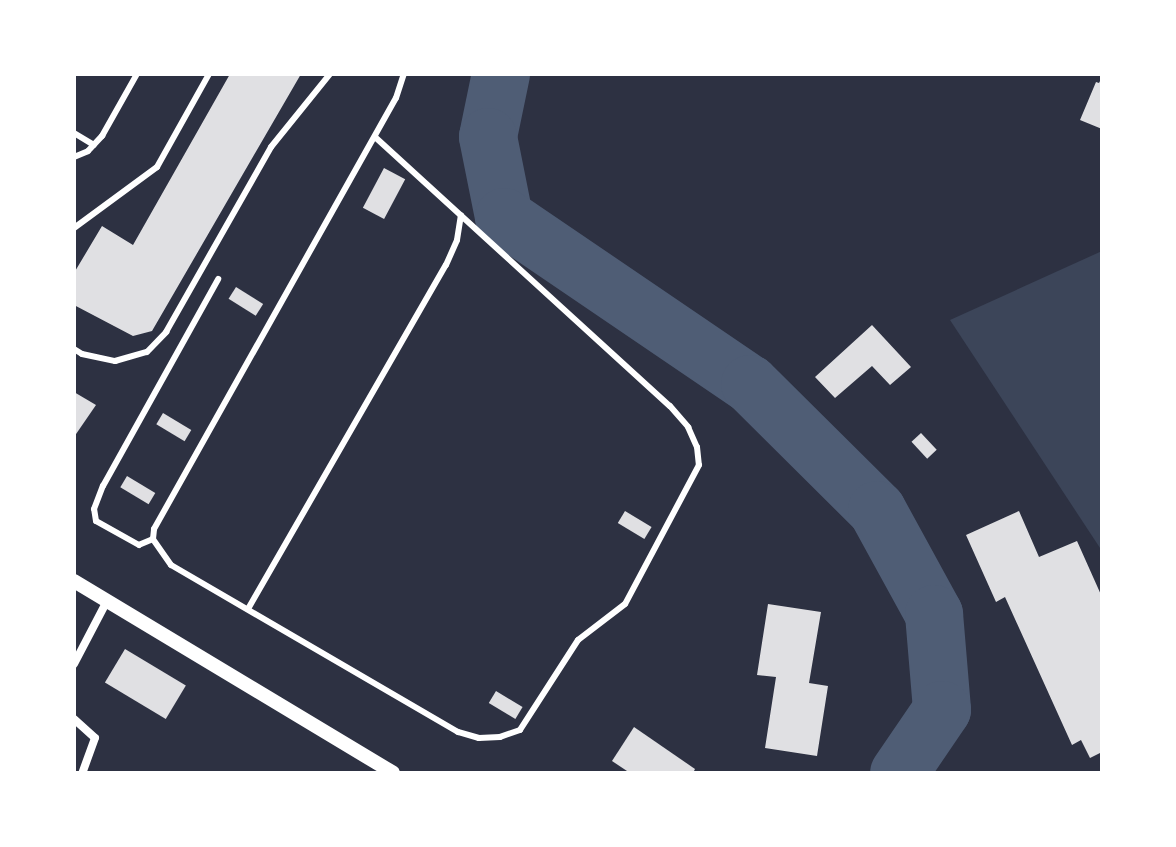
<!DOCTYPE html>
<style>
body{margin:0}
#map{position:relative;width:1176px;height:847px;overflow:hidden;background:#2d3142;font-family:"IBM Plex Sans",sans-serif}
div>[style]{position:absolute}
.green>*{inset:0;background:#3c4559}
.river>*{height:58px;margin:-29px;padding:0 29px;transform-origin:29px;border-radius:29px;background:#4f5d75}
.building>*{inset:0;background:#e0e0e3;transform-origin:0 0}
.service>*{height:6px;margin:-3px;padding:0 3px;transform-origin:3px;border-radius:3px;background:#fff}
.minor>*{height:8px;margin:-4px;padding:0 4px;transform-origin:4px;border-radius:4px;background:#fff}
.tertiary>*{height:14px;margin:-7px;padding:0 7px;transform-origin:7px;border-radius:7px;background:#fff}
span{translate:-50% -50%;white-space:nowrap;text-align:center;line-height:1.15;-webkit-text-stroke:6px #fff;paint-order:stroke}
.frame{position:absolute;inset:0;border:76px solid #fff;pointer-events:none}
</style>
<div id="map">
<div class="green">
<i style="clip-path:polygon(1102px 251px,1102px 551px,950px 320px)"></i>
</div>
<div class="river">
<i style="left:501px;top:74px;width:64px;rotate:101.7deg"></i>
<i style="left:488px;top:137px;width:82px;rotate:78.7deg"></i>
<i style="left:504px;top:217px;width:297px;rotate:34.2deg"></i>
<i style="left:750px;top:384px;width:179px;rotate:44.8deg"></i>
<i style="left:877px;top:510px;width:119px;rotate:61.3deg"></i>
<i style="left:934px;top:614px;width:96px;rotate:85.2deg"></i>
<i style="left:942px;top:710px;width:76px;rotate:124.3deg"></i>
</div>
<div class="building">
<i style="clip-path:polygon(230px 74px,301px 74px,152px 331px,133px 336px,74px 305px,74px 273px,102px 226px,133px 245px)"></i>
<i style="clip-path:polygon(1102px 77px,1102px 129px,1080px 120px,1096px 82px,1099px 83px)"></i>
<i style="left:384px;top:168px;width:24px;height:45px;rotate:28deg"></i>
<i style="left:236px;top:287px;width:32px;height:14px;rotate:32deg"></i>
<i style="clip-path:polygon(872px 325px,911px 367px,890px 385px,872px 366px,835px 398px,815px 377px)"></i>
<i style="clip-path:polygon(74px 392px,96px 405px,74px 437px)"></i>
<i style="left:163px;top:413px;width:33px;height:13px;rotate:31deg"></i>
<i style="left:921px;top:433px;width:23px;height:13px;rotate:47deg"></i>
<i style="left:127px;top:476px;width:33px;height:13px;rotate:31deg"></i>
<i style="left:625px;top:511px;width:31px;height:14px;rotate:31deg"></i>
<i style="clip-path:polygon(1019px 511px,1039px 557px,1077px 541px,1102px 597px,1102px 752px,1090px 758px,1081px 740px,1072px 745px,1005px 597px,996px 602px,966px 535px)"></i>
<i style="clip-path:polygon(768px 604px,821px 612px,809px 683px,828px 686px,817px 756px,765px 748px,776px 677px,757px 675px)"></i>
<i style="left:125px;top:649px;width:71px;height:39px;rotate:31deg"></i>
<i style="left:496px;top:691px;width:31px;height:14px;rotate:31deg"></i>
<i style="clip-path:polygon(634px 727px,695px 769px,693px 773px,630px 773px,612px 761px)"></i>
</div>
<div class="service">
<i style="left:74px;top:133px;width:23px;rotate:31deg"></i>
<i style="left:375px;top:137px;width:399px;rotate:42.4deg"></i>
<i style="left:670px;top:406px;width:28px;rotate:49deg"></i>
<i style="left:688px;top:427px;width:22px;rotate:66deg"></i>
<i style="left:697px;top:447px;width:18px;rotate:84deg"></i>
<i style="left:699px;top:465px;width:157px;rotate:118deg"></i>
<i style="left:625px;top:604px;width:59px;rotate:142.5deg"></i>
<i style="left:578px;top:640px;width:107px;rotate:122.8deg"></i>
<i style="left:520px;top:730px;width:21px;rotate:161deg"></i>
<i style="left:500px;top:737px;width:21px;rotate:177deg"></i>
<i style="left:479px;top:738px;width:22px;rotate:-164deg"></i>
<i style="left:458px;top:732px;width:332px;rotate:-149.8deg"></i>
<i style="left:171px;top:565px;width:32px;rotate:-125deg"></i>
<i style="left:153px;top:539px;width:10px;rotate:-84deg"></i>
<i style="left:154px;top:529px;width:494px;rotate:-60.7deg"></i>
<i style="left:396px;top:98px;width:25px;rotate:-72deg"></i>
<i style="left:74px;top:157px;width:15px;rotate:-23deg"></i>
<i style="left:88px;top:151px;width:21px;rotate:-47deg"></i>
<i style="left:102px;top:136px;width:71px;rotate:-60.6deg"></i>
<i style="left:74px;top:228px;width:103px;rotate:-36.3deg"></i>
<i style="left:157px;top:167px;width:107px;rotate:-60.8deg"></i>
<i style="left:74px;top:349px;width:9px;rotate:32deg"></i>
<i style="left:82px;top:354px;width:34px;rotate:12deg"></i>
<i style="left:115px;top:361px;width:33px;rotate:-16deg"></i>
<i style="left:147px;top:352px;width:28px;rotate:-46deg"></i>
<i style="left:166px;top:332px;width:213px;rotate:-60.4deg"></i>
<i style="left:271px;top:147px;width:94px;rotate:-51.1deg"></i>
<i style="left:153px;top:539px;width:15px;rotate:157deg"></i>
<i style="left:139px;top:545px;width:49px;rotate:-150.8deg"></i>
<i style="left:96px;top:521px;width:12px;rotate:-99deg"></i>
<i style="left:94px;top:509px;width:25px;rotate:-69deg"></i>
<i style="left:103px;top:486px;width:237px;rotate:-60.9deg"></i>
<i style="left:248px;top:609px;width:397px;rotate:-60.1deg"></i>
<i style="left:446px;top:265px;width:27px;rotate:-66deg"></i>
<i style="left:457px;top:240px;width:25px;rotate:-81deg"></i>
</div>
<div class="minor">
<i style="left:74px;top:664px;width:71px;rotate:-62.4deg"></i>
<i style="left:74px;top:719px;width:28px;rotate:42deg"></i>
<i style="left:95px;top:738px;width:37px;rotate:110deg"></i>
</div>
<div class="tertiary">
<i style="left:74px;top:581px;width:372px;rotate:31deg"></i>
</div>
<div class="frame"></div>
</div>
